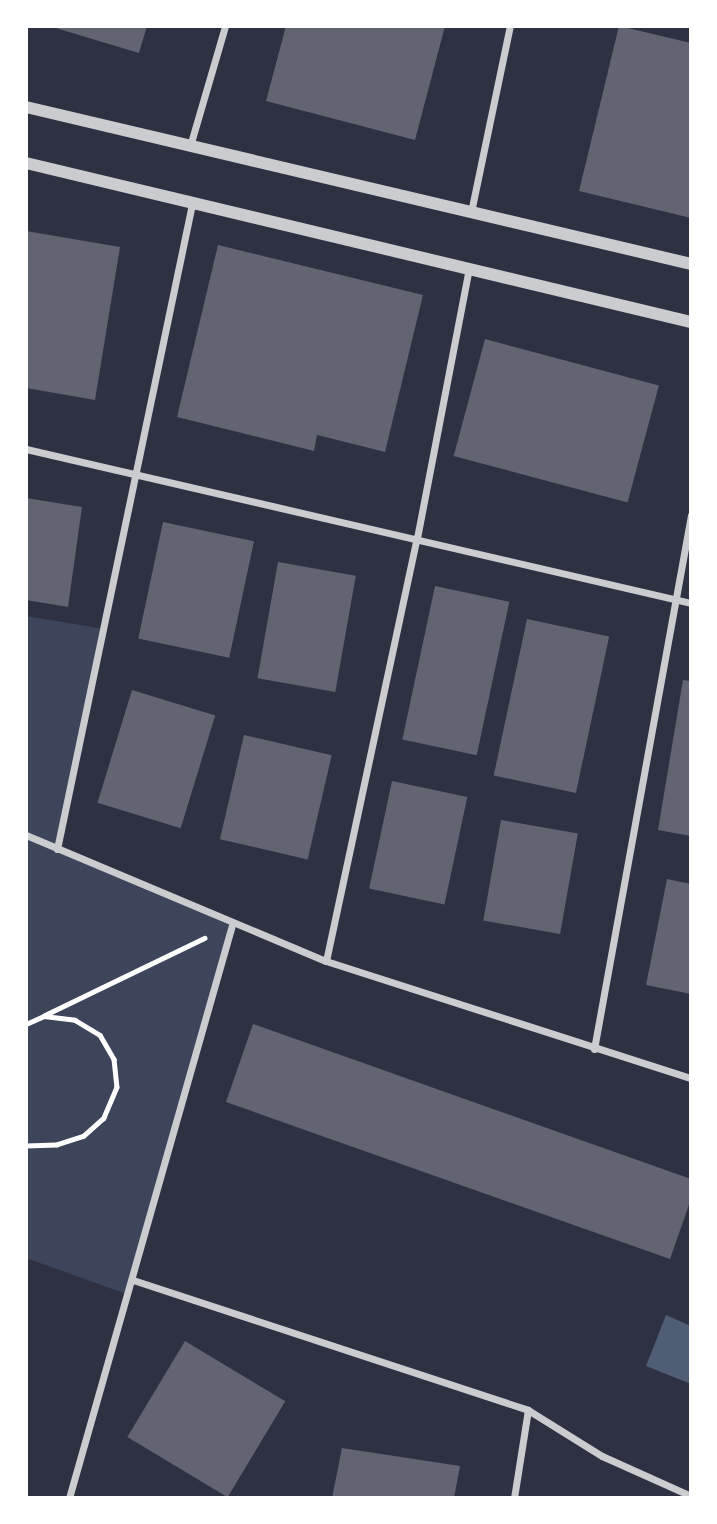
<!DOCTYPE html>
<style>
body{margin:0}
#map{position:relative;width:717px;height:1524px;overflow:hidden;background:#2d3142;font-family:Montserrat,sans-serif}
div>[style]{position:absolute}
.green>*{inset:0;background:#3c4559}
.water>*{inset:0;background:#4f5d75}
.building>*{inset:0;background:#626471;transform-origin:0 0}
.path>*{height:4.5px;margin:-2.25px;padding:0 2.25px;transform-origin:2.25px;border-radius:2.25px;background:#fff}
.minor>*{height:7px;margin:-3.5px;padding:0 3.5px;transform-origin:3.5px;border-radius:3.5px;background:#caccd0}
.tertiary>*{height:12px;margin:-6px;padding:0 6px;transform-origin:6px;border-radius:6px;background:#caccd0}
span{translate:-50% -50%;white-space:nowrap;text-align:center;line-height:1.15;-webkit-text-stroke:7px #fff;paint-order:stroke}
.frame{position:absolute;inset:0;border:28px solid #fff;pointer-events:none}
</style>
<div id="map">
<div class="green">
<i style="clip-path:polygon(26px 616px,105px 629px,57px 849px,232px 925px,129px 1295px,26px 1258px)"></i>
</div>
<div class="water">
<i style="clip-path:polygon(666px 1315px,691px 1326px,691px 1384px,646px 1366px)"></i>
</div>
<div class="building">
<i style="clip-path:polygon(49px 26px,147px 26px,139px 53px)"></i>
<i style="clip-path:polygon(286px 26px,445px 26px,415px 140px,266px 101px)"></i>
<i style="clip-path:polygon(619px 26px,691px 43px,691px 218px,579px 191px)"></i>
<i style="clip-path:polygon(26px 231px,120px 247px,95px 400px,26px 388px)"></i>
<i style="clip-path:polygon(218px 245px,423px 295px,385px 452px,317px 435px,314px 451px,177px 417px)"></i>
<i style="left:485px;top:339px;width:180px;height:121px;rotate:15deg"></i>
<i style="clip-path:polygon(26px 498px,82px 507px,68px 607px,26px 600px)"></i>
<i style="left:163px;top:522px;width:93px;height:119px;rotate:12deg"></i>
<i style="left:278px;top:562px;width:79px;height:118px;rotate:10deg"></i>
<i style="left:435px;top:586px;width:76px;height:157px;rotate:12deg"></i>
<i style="left:527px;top:619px;width:84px;height:160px;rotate:12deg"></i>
<i style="clip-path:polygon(683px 680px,691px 681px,691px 836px,658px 830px)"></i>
<i style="left:132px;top:690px;width:87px;height:118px;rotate:17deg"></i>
<i style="left:244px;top:735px;width:90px;height:107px;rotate:13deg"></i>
<i style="left:392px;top:781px;width:77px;height:110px;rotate:12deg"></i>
<i style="left:501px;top:820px;width:78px;height:102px;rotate:10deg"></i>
<i style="clip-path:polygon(667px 879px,691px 884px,691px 994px,646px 985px)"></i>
<i style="clip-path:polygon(253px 1024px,691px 1179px,691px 1199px,670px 1259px,226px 1102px)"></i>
<i style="left:185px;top:1341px;width:117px;height:112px;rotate:31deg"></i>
<i style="clip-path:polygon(342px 1448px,460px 1466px,454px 1498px,332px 1498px)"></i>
</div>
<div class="path">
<i style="left:45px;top:1015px;width:177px;rotate:-25.8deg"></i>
<i style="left:26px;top:1024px;width:20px;rotate:-24deg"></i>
<i style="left:44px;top:1016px;width:31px;rotate:7deg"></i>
<i style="left:75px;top:1020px;width:29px;rotate:31deg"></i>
<i style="left:100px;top:1035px;width:28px;rotate:60deg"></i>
<i style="left:114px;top:1059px;width:28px;rotate:84deg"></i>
<i style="left:117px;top:1087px;width:34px;rotate:113deg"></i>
<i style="left:104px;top:1118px;width:27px;rotate:138deg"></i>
<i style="left:84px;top:1136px;width:28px;rotate:162deg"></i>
<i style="left:57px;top:1145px;width:31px;rotate:178deg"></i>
</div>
<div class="minor">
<i style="left:190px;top:146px;width:125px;rotate:-73.7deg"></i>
<i style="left:471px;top:212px;width:190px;rotate:-78.2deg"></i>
<i style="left:26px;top:449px;width:683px;rotate:13.04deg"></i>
<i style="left:26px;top:835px;width:325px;rotate:22.8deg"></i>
<i style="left:326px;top:961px;width:383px;rotate:17.8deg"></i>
<i style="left:57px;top:849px;width:659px;rotate:-78.18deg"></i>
<i style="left:326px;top:961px;width:433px;rotate:-77.9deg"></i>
<i style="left:417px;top:538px;width:274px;rotate:-79.1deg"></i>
<i style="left:594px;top:1049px;width:543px;rotate:-79.7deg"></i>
<i style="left:133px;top:1280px;width:416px;rotate:18.2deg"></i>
<i style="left:528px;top:1410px;width:87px;rotate:31.9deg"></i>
<i style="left:602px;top:1456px;width:98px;rotate:24.2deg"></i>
<i style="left:69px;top:1498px;width:596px;rotate:-74.12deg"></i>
<i style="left:514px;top:1498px;width:89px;rotate:-81deg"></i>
</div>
<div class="tertiary">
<i style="left:26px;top:107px;width:683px;rotate:13.28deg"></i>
<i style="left:26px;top:163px;width:684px;rotate:13.45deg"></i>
</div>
<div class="frame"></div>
</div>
